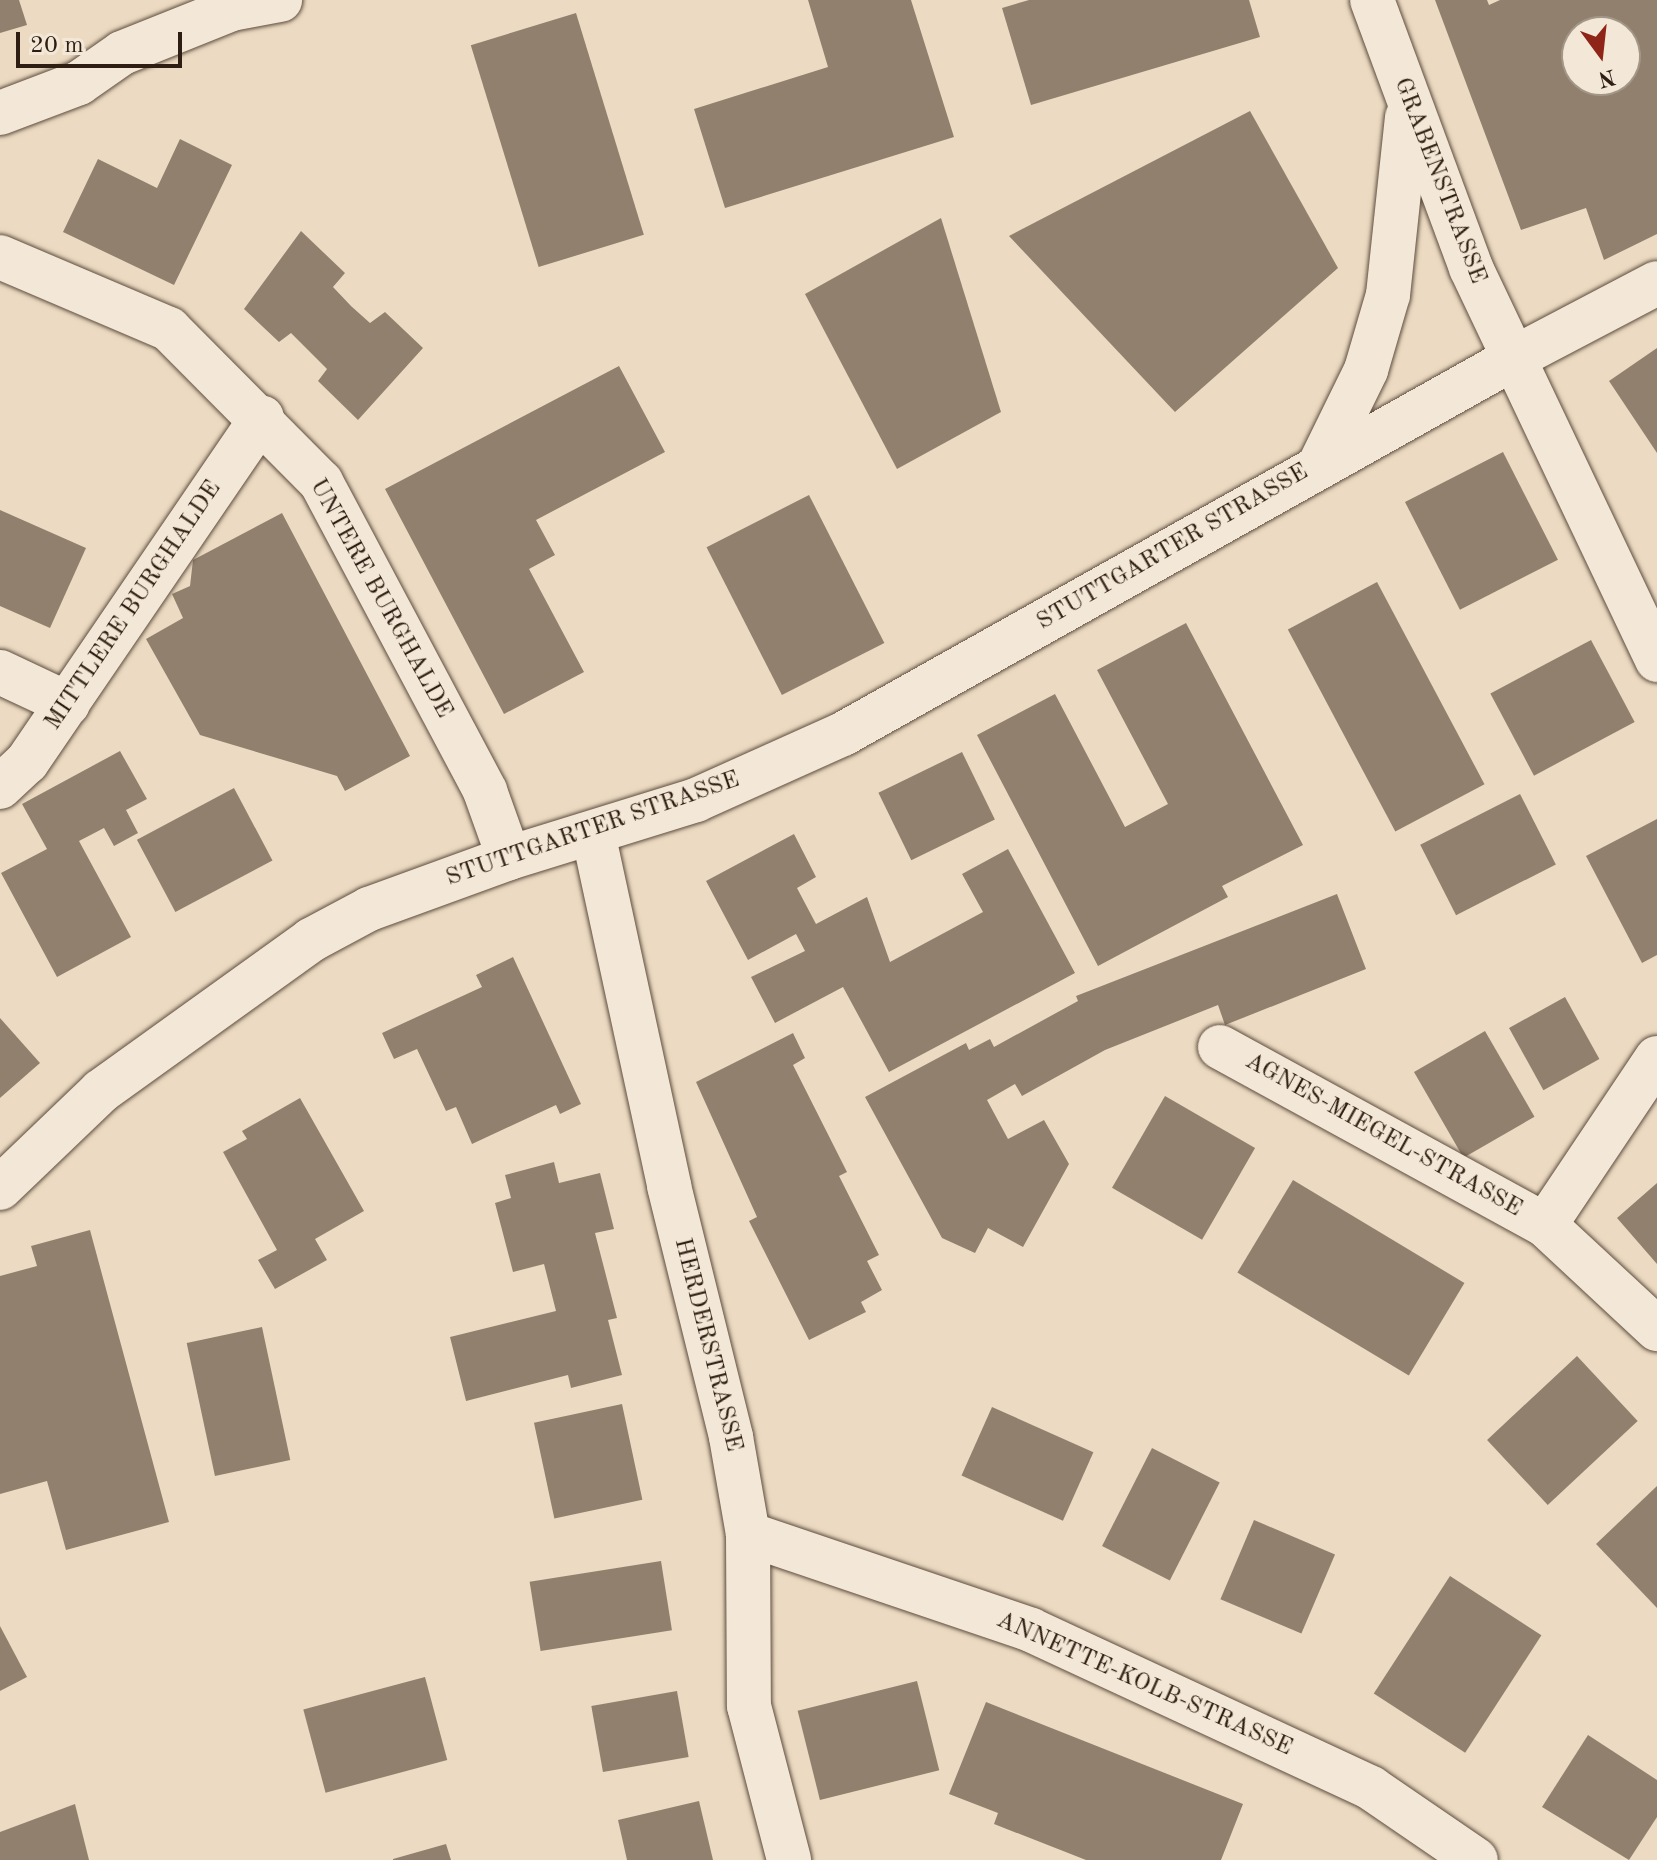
<!DOCTYPE html>
<style>
body{margin:0}
#map{position:relative;width:1657px;height:1860px;overflow:hidden;background:#ecdbc2;font-family:"Old Standard TT",serif}
div>[style]{position:absolute}
.building>*{inset:0;background:#91806e;transform-origin:0 0}
.roads{filter:drop-shadow(0 0 2px #5e4c3e) drop-shadow(0 0 2px #5e4c3e)}
.street>*{height:44px;margin:-22px;padding:0 22px;transform-origin:22px;border-radius:22px;background:#f3e8d7}
.secondary>*{height:44px;margin:-22px;padding:0 22px;transform-origin:22px;border-radius:22px;background:#f3e8d7}
span{translate:-50% -50%;white-space:nowrap;text-align:center;line-height:1.15;-webkit-text-stroke:8px #f3e8d7;paint-order:stroke}
.street-label{font-size:24px;color:#2e1d12}
.north{position:absolute;left:1561px;top:16px;width:80px;height:80px;box-sizing:border-box;background:#f3e8d7;border:2px solid #a49788;border-radius:50%;rotate:165deg;font-size:22px;font-weight:700;line-height:32px;text-align:center;color:#2e1d12}
.north::after{content:'';display:block;margin:auto;width:28px;height:36px;background:#8f2418;clip-path:polygon(50% 0,100% 100%,50% 72%,0 100%)}
.scale{position:absolute;left:16px;top:32px;width:166px;height:36px;box-sizing:border-box;border:4px solid #2e1d12;border-top:0;padding-left:10px;font-size:24px;line-height:28px;white-space:nowrap;color:#2e1d12;-webkit-text-stroke:6px #f3e8d7;paint-order:stroke}
</style>
<div id="map">
<div class="building">
<i style="clip-path:polygon(0 0,19px 0,27px 25px,0 33px)"></i>
<i style="clip-path:polygon(808px 0,911px 0,954px 137px,725px 208px,694px 109px,828px 67px)"></i>
<i style="clip-path:polygon(1029px 0,1249px 0,1260px 37px,1031px 105px,1002px 8px)"></i>
<i style="clip-path:polygon(evenodd,1435px 0,1487px 0,1489px 5px,1500px 0,1657px 0,1657px 234px,1604px 260px,1586px 208px,1521px 230px,1435px 0,1577px 32px,1625px 32px,1625px 80px,1577px 80px,1577px 32px)"></i>
<i style="left:576px;top:13px;width:232px;height:110px;rotate:73deg"></i>
<i style="clip-path:polygon(1250px 111px,1338px 268px,1175px 412px,1009px 236px)"></i>
<i style="clip-path:polygon(180px 139px,232px 165px,174px 285px,63px 232px,98px 159px,157px 188px)"></i>
<i style="clip-path:polygon(941px 218px,1001px 412px,897px 469px,805px 294px)"></i>
<i style="clip-path:polygon(301px 231px,345px 273px,333px 287px,351px 306px,370px 323px,385px 312px,423px 348px,358px 420px,318px 381px,327px 369px,291px 333px,279px 342px,244px 309px)"></i>
<i style="clip-path:polygon(1657px 348px,1657px 453px,1609px 381px)"></i>
<i style="clip-path:polygon(619px 366px,665px 452px,536px 520px,555px 555px,529px 569px,584px 672px,504px 714px,385px 489px)"></i>
<i style="left:1503px;top:452px;width:121px;height:110px;rotate:63deg"></i>
<i style="left:809px;top:495px;width:166px;height:115px;rotate:63deg"></i>
<i style="clip-path:polygon(0 510px,86px 548px,50px 628px,0 606px)"></i>
<i style="clip-path:polygon(282px 513px,410px 756px,345px 791px,337px 776px,200px 735px,146px 639px,183px 618px,172px 594px,190px 586px,193px 560px)"></i>
<i style="left:1377px;top:582px;width:229px;height:101px;rotate:62deg"></i>
<i style="clip-path:polygon(1186px 623px,1303px 845px,1222px 886px,1228px 897px,1098px 966px,977px 735px,1055px 694px,1125px 827px,1168px 804px,1097px 670px)"></i>
<i style="left:1591px;top:640px;width:93px;height:114px;rotate:62deg"></i>
<i style="clip-path:polygon(120px 751px,147px 799px,126px 810px,138px 833px,114px 846px,104px 828px,79px 841px,131px 937px,57px 977px,1px 873px,47px 849px,22px 804px)"></i>
<i style="left:962px;top:752px;width:75px;height:93px;rotate:64deg"></i>
<i style="left:234px;top:788px;width:82px;height:110px;rotate:62deg"></i>
<i style="left:1520px;top:794px;width:79px;height:112px;rotate:63deg"></i>
<i style="clip-path:polygon(1657px 819px,1657px 955px,1642px 963px,1586px 856px)"></i>
<i style="clip-path:polygon(794px 834px,816px 877px,797px 888px,816px 924px,867px 897px,890px 962px,983px 912px,962px 874px,1008px 849px,1075px 973px,889px 1072px,843px 987px,775px 1023px,751px 977px,805px 951px,796px 934px,748px 960px,706px 881px)"></i>
<i style="clip-path:polygon(1337px 894px,1366px 969px,1225px 1025px,1218px 1005px,1105px 1050px,1022px 1096px,1015px 1084px,987px 1100px,1008px 1139px,1044px 1120px,1069px 1164px,1023px 1247px,988px 1228px,975px 1253px,942px 1238px,865px 1097px,966px 1043px,969px 1050px,990px 1039px,994px 1047px,1078px 1001px,1076px 996px)"></i>
<i style="clip-path:polygon(513px 957px,581px 1104px,560px 1114px,556px 1105px,472px 1144px,456px 1107px,446px 1111px,417px 1049px,394px 1059px,382px 1033px,482px 987px,476px 975px)"></i>
<i style="left:1565px;top:997px;width:71px;height:64px;rotate:61deg"></i>
<i style="clip-path:polygon(0 1018px,40px 1063px,0 1098px)"></i>
<i style="left:1485px;top:1031px;width:99px;height:82px;rotate:60deg"></i>
<i style="clip-path:polygon(793px 1033px,805px 1058px,793px 1065px,847px 1172px,839px 1176px,879px 1255px,867px 1261px,882px 1290px,861px 1302px,866px 1312px,809px 1340px,749px 1221px,757px 1217px,696px 1082px)"></i>
<i style="left:1165px;top:1096px;width:104px;height:106px;rotate:30deg"></i>
<i style="clip-path:polygon(300px 1098px,364px 1211px,315px 1239px,327px 1260px,275px 1289px,258px 1260px,277px 1250px,223px 1152px,247px 1139px,242px 1131px)"></i>
<i style="clip-path:polygon(554px 1162px,559px 1183px,600px 1173px,614px 1229px,595px 1233px,617px 1318px,608px 1320px,622px 1375px,571px 1388px,568px 1375px,466px 1401px,450px 1337px,556px 1311px,544px 1264px,513px 1272px,495px 1203px,511px 1198px,505px 1175px)"></i>
<i style="left:1293px;top:1180px;width:200px;height:108px;rotate:31deg"></i>
<i style="clip-path:polygon(1657px 1183px,1657px 1264px,1617px 1218px)"></i>
<i style="clip-path:polygon(90px 1230px,169px 1522px,66px 1550px,47px 1481px,0 1494px,0 1276px,37px 1266px,31px 1246px)"></i>
<i style="left:262px;top:1327px;width:136px;height:77px;rotate:78deg"></i>
<i style="left:1577px;top:1356px;width:89px;height:123px;rotate:47deg"></i>
<i style="left:622px;top:1404px;width:98px;height:90px;rotate:78deg"></i>
<i style="left:992px;top:1407px;width:111px;height:75px;rotate:24deg"></i>
<i style="left:1152px;top:1448px;width:76px;height:110px;rotate:27deg"></i>
<i style="clip-path:polygon(1657px 1486px,1657px 1608px,1596px 1544px)"></i>
<i style="left:1254px;top:1520px;width:88px;height:86px;rotate:23deg"></i>
<i style="left:661px;top:1561px;width:70px;height:133px;rotate:81deg"></i>
<i style="left:1450px;top:1576px;width:109px;height:140px;rotate:33deg"></i>
<i style="clip-path:polygon(0 1626px,27px 1677px,0 1691px)"></i>
<i style="left:425px;top:1677px;width:86px;height:126px;rotate:75deg"></i>
<i style="left:917px;top:1681px;width:92px;height:123px;rotate:76deg"></i>
<i style="left:677px;top:1691px;width:67px;height:87px;rotate:80deg"></i>
<i style="clip-path:polygon(986px 1702px,1243px 1804px,1221px 1860px,1086px 1860px,994px 1824px,998px 1813px,949px 1794px)"></i>
<i style="clip-path:polygon(1588px 1735px,1657px 1780px,1657px 1817px,1629px 1860px,1542px 1807px)"></i>
<i style="clip-path:polygon(699px 1801px,713px 1860px,627px 1860px,618px 1820px)"></i>
<i style="clip-path:polygon(75px 1804px,89px 1860px,0 1860px,0 1832px)"></i>
<i style="clip-path:polygon(446px 1844px,451px 1860px,393px 1860px,393px 1859px)"></i>
</div>
<div class="roads">
<div class="street">
<i style="left:0;top:113px;width:85px;rotate:-20.8deg"></i>
<i style="left:79px;top:83px;width:52px;rotate:-34.9deg"></i>
<i style="left:122px;top:53px;width:118px;rotate:-21.8deg"></i>
<i style="left:232px;top:9px;width:49px;rotate:-10.6deg"></i>
<i style="left:0;top:257px;width:184px;rotate:23.1deg"></i>
<i style="left:169px;top:329px;width:216px;rotate:45.2deg"></i>
<i style="left:321px;top:482px;width:350px;rotate:62deg"></i>
<i style="left:485px;top:791px;width:71px;rotate:70.3deg"></i>
<i style="left:1514px;top:358px;width:161px;rotate:-27.7deg"></i>
<i style="left:0;top:672px;width:75px;rotate:25.2deg"></i>
<i style="left:0;top:787px;width:37px;rotate:-43deg"></i>
<i style="left:27px;top:762px;width:417px;rotate:-55.7deg"></i>
<i style="left:593px;top:833px;width:361px;rotate:77.8deg"></i>
<i style="left:669px;top:1186px;width:259px;rotate:76.1deg"></i>
<i style="left:731px;top:1437px;width:98px;rotate:80.1deg"></i>
<i style="left:748px;top:1534px;width:172px;rotate:89.7deg"></i>
<i style="left:749px;top:1706px;width:159px;rotate:75.4deg"></i>
<i style="left:1220px;top:1047px;width:371px;rotate:28.7deg"></i>
<i style="left:1545px;top:1225px;width:153px;rotate:42.9deg"></i>
<i style="left:1545px;top:1225px;width:201px;rotate:-56.2deg"></i>
<i style="left:748px;top:1534px;width:299px;rotate:18.7deg"></i>
<i style="left:1031px;top:1630px;width:375px;rotate:24.9deg"></i>
<i style="left:1371px;top:1788px;width:127px;rotate:34.4deg"></i>
</div>
<div class="secondary">
<i style="left:1372px;top:0;width:286px;rotate:69.7deg"></i>
<i style="left:1471px;top:268px;width:434px;rotate:64.6deg"></i>
<i style="left:1320px;top:464px;width:105px;rotate:-63.9deg"></i>
<i style="left:1366px;top:370px;width:78px;rotate:-73.7deg"></i>
<i style="left:1388px;top:295px;width:179px;rotate:-83.9deg"></i>
<i style="left:0;top:1188px;width:140px;rotate:-43.8deg"></i>
<i style="left:101px;top:1091px;width:259px;rotate:-35.7deg"></i>
<i style="left:311px;top:940px;width:66px;rotate:-28.1deg"></i>
<i style="left:369px;top:909px;width:149px;rotate:-20deg"></i>
<i style="left:509px;top:858px;width:196px;rotate:-17.2deg"></i>
<i style="left:696px;top:800px;width:161px;rotate:-24.2deg"></i>
<i style="left:843px;top:734px;width:769px;rotate:-29.26deg"></i>
</div>
</div>
<div class="street-label">
<span style="left:1439px;top:181px;rotate:69deg">GRABENSTRASSE</span>
<span style="left:1173px;top:548px;rotate:-30deg">STUTTGARTER STRASSE</span>
<span style="left:380px;top:599px;rotate:61deg">UNTERE BURGHALDE</span>
<span style="left:134px;top:606px;rotate:-56deg">MITTLERE BURGHALDE</span>
<span style="left:593px;top:830px;rotate:-19deg">STUTTGARTER STRASSE</span>
<span style="left:1383px;top:1136px;rotate:29deg">AGNES-MIEGEL-STRASSE</span>
<span style="left:707px;top:1345px;rotate:76deg">HERDERSTRASSE</span>
<span style="left:1144px;top:1685px;rotate:24deg">ANNETTE-KOLB-STRASSE</span>
</div>
<div class="north">N</div>
<div class="scale">20 m</div>
</div>
